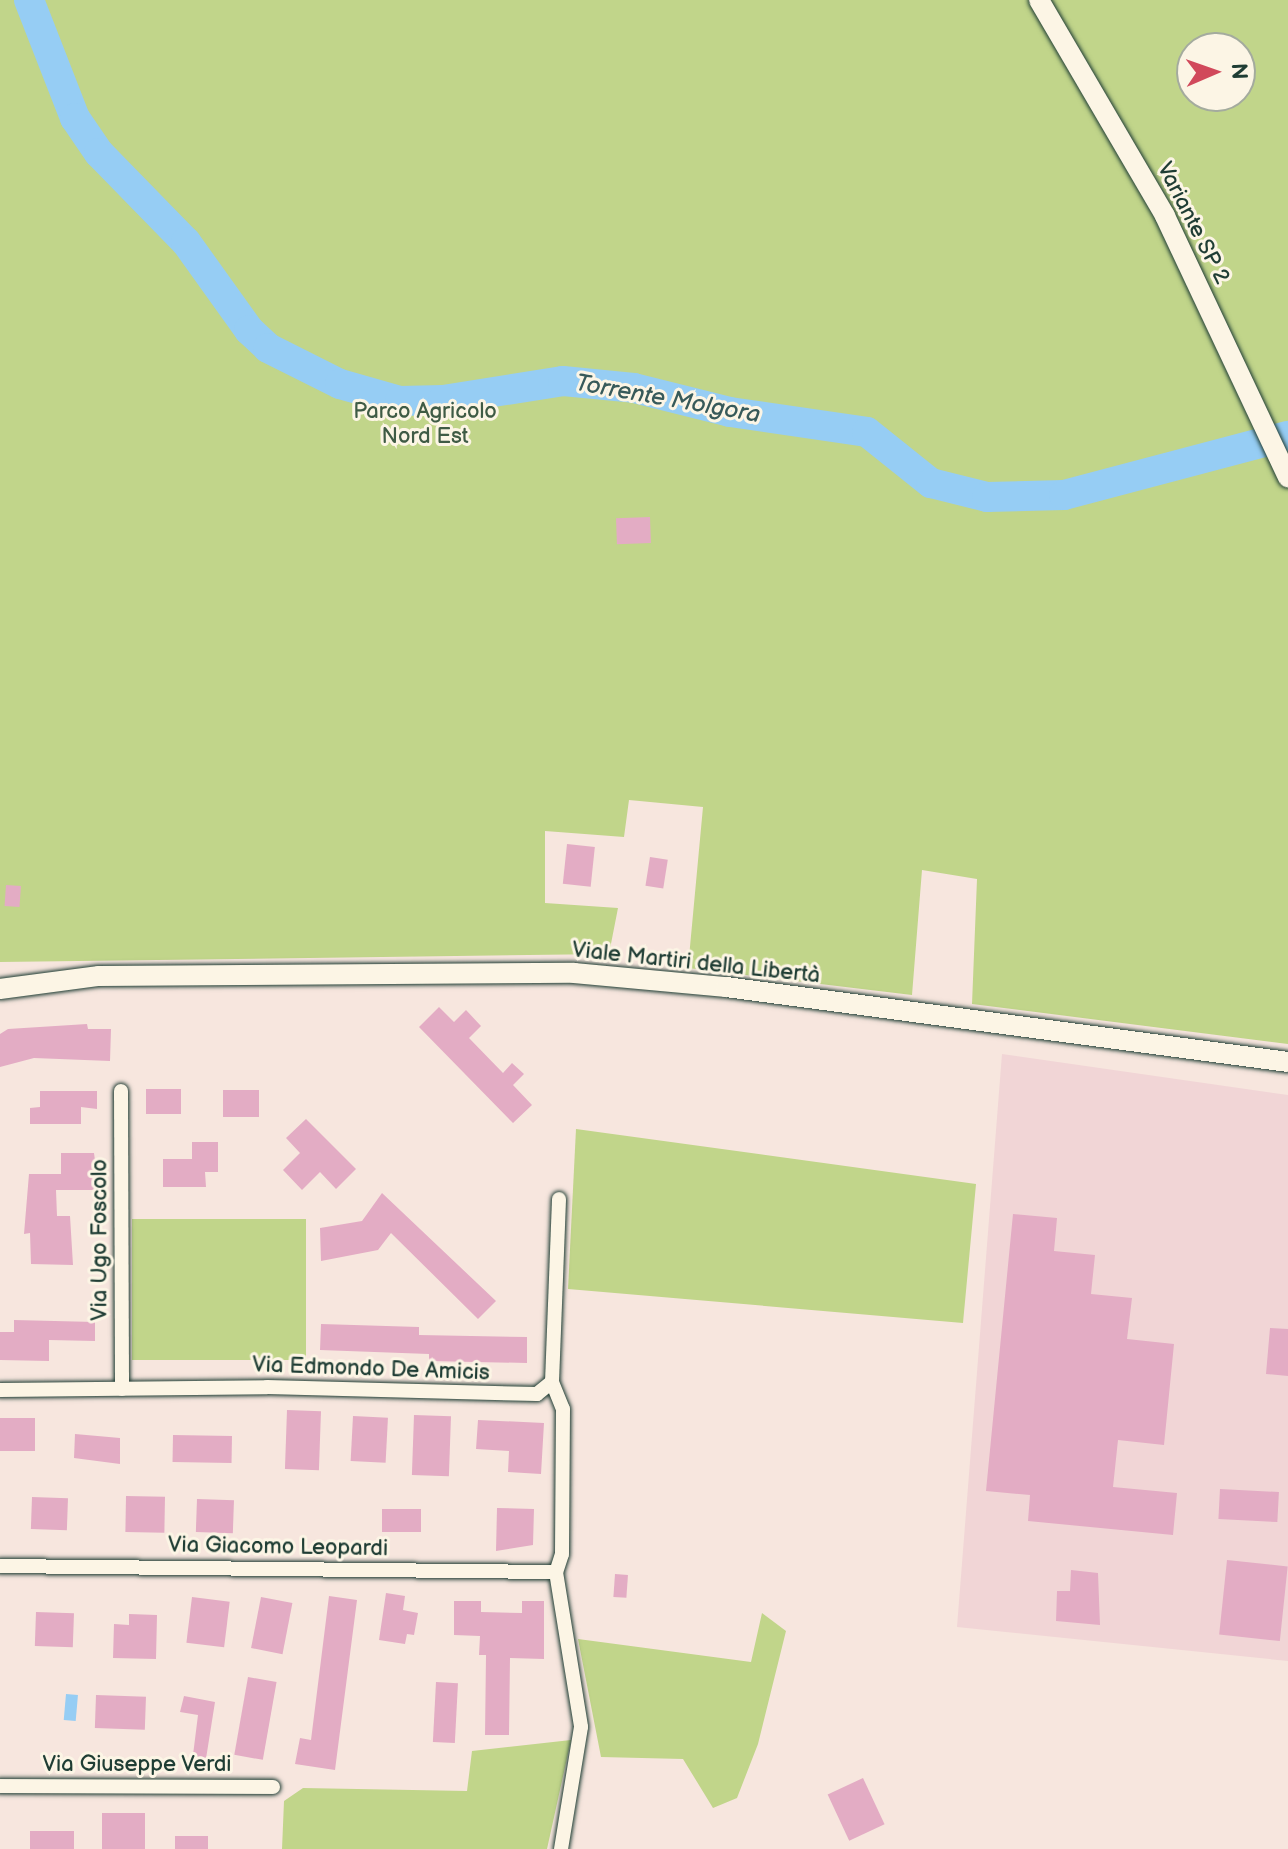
<!DOCTYPE html>
<meta charset="utf-8">
<style>
body{margin:0}
#map{position:relative;width:1288px;height:1849px;overflow:hidden;background:#f7e6de;font-family:"Balsamiq Sans",sans-serif}
div>[style]{position:absolute}
.built>*{inset:0;background:#f1d5d6}
.green>*{inset:0;background:#c1d58a;transform-origin:0 0}
.water>*{inset:0;background:#96cdf4;transform-origin:0 0}
.river>*{height:30px;margin:-15px;padding:0 15px;transform-origin:15px;border-radius:15px;background:#96cdf4}
.building>*{inset:0;background:#e3acc4;transform-origin:0 0}
.roads{filter:drop-shadow(0 0 2px #1f3d34) drop-shadow(0 0 2px #1f3d34)}
.street>*{height:14px;margin:-7px;padding:0 7px;transform-origin:7px;border-radius:7px;background:#fcf5e5}
.secondary>*{height:20px;margin:-10px;padding:0 10px;transform-origin:10px;border-radius:10px;background:#fcf5e5}
span{translate:-50% -50%;white-space:nowrap;text-align:center;line-height:1.15;-webkit-text-stroke:6px #fcf5e5;paint-order:stroke}
.street-label{font-size:22px;color:#1f3d34}
.park-label{font-size:22px;color:#3f5b45}
.water-label{font-size:24px;color:#375a5a;font-style:italic}
.north{position:absolute;left:1176px;top:32px;width:80px;height:80px;box-sizing:border-box;background:#fcf5e5;border:2px solid #a4ab9e;border-radius:50%;rotate:88deg;font-size:22px;font-weight:700;line-height:32px;text-align:center;color:#1f3d34}
.north::after{content:'';display:block;margin:auto;width:28px;height:36px;background:#d1495b;clip-path:polygon(50% 0,100% 100%,50% 72%,0 100%)}
</style>
<div id="map">
<div class="built">
<i style="clip-path:polygon(1002px 1054px,1288px 1095px,1288px 1661px,957px 1627px)"></i>
</div>
<div class="green">
<i style="clip-path:polygon(evenodd,0 0,1288px 0,1288px 1044px,972px 1004px,977px 879px,922px 870px,912px 995px,688px 968px,703px 807px,629px 800px,624px 837px,545px 831px,545px 903px,618px 908px,609px 954px,0 962px,0 0,1192px 48px,1240px 48px,1240px 96px,1192px 96px,1192px 48px)"></i>
<i style="clip-path:polygon(576px 1129px,976px 1184px,963px 1323px,568px 1289px)"></i>
<i style="left:306px;top:1219px;width:141px;height:174px;rotate:90deg"></i>
<i style="clip-path:polygon(762px 1613px,786px 1631px,758px 1744px,737px 1798px,713px 1808px,683px 1759px,601px 1757px,578px 1639px,751px 1662px)"></i>
<i style="clip-path:polygon(571px 1740px,547px 1849px,282px 1849px,284px 1801px,303px 1788px,467px 1791px,472px 1751px)"></i>
</div>
<div class="water">
<i style="left:66px;top:1694px;width:12px;height:26px;rotate:5deg"></i>
</div>
<div class="river">
<i style="left:29px;top:0;width:127px;rotate:68.7deg"></i>
<i style="left:75px;top:118px;width:42px;rotate:55.6deg"></i>
<i style="left:99px;top:153px;width:124px;rotate:45.7deg"></i>
<i style="left:186px;top:242px;width:108px;rotate:54.4deg"></i>
<i style="left:249px;top:330px;width:26px;rotate:43deg"></i>
<i style="left:268px;top:348px;width:80px;rotate:26.6deg"></i>
<i style="left:340px;top:384px;width:62px;rotate:15.8deg"></i>
<i style="left:400px;top:401px;width:43px;rotate:-1.3deg"></i>
<i style="left:443px;top:400px;width:121px;rotate:-9deg"></i>
<i style="left:563px;top:381px;width:71px;rotate:5.6deg"></i>
<i style="left:634px;top:388px;width:99px;rotate:14deg"></i>
<i style="left:730px;top:412px;width:138px;rotate:8.3deg"></i>
<i style="left:867px;top:432px;width:82px;rotate:38.6deg"></i>
<i style="left:931px;top:483px;width:58px;rotate:14deg"></i>
<i style="left:987px;top:497px;width:77px;rotate:-1.5deg"></i>
<i style="left:1064px;top:495px;width:232px;rotate:-14.8deg"></i>
</div>
<div class="building">
<i style="left:650px;top:517px;width:26px;height:34px;rotate:88deg"></i>
<i style="left:567px;top:844px;width:28px;height:40px;rotate:6deg"></i>
<i style="left:650px;top:857px;width:18px;height:29px;rotate:9deg"></i>
<i style="left:6px;top:885px;width:15px;height:21px;rotate:4deg"></i>
<i style="clip-path:polygon(439px 1007px,454px 1022px,466px 1010px,481px 1026px,469px 1038px,503px 1073px,512px 1063px,524px 1074px,513px 1085px,532px 1105px,513px 1123px,419px 1027px)"></i>
<i style="clip-path:polygon(87px 1024px,88px 1029px,111px 1029px,110px 1061px,34px 1058px,0 1067px,0 1034px,8px 1029px)"></i>
<i style="left:146px;top:1089px;width:35px;height:25px"></i>
<i style="left:223px;top:1090px;width:36px;height:27px"></i>
<i style="clip-path:polygon(40px 1091px,97px 1091px,97px 1109px,81px 1107px,81px 1124px,30px 1124px,30px 1108px,40px 1107px)"></i>
<i style="clip-path:polygon(306px 1119px,356px 1169px,336px 1189px,320px 1172px,302px 1190px,283px 1170px,300px 1153px,286px 1138px)"></i>
<i style="clip-path:polygon(192px 1142px,218px 1142px,218px 1172px,205px 1172px,206px 1187px,163px 1187px,163px 1159px,192px 1159px)"></i>
<i style="clip-path:polygon(61px 1153px,94px 1153px,99px 1190px,56px 1190px,57px 1216px,70px 1216px,73px 1265px,31px 1264px,30px 1233px,24px 1234px,29px 1174px,61px 1174px)"></i>
<i style="clip-path:polygon(382px 1193px,496px 1301px,478px 1319px,391px 1233px,378px 1250px,321px 1261px,320px 1228px,362px 1221px)"></i>
<i style="clip-path:polygon(1013px 1214px,1057px 1218px,1054px 1251px,1095px 1255px,1091px 1294px,1132px 1298px,1127px 1339px,1174px 1344px,1164px 1445px,1118px 1440px,1113px 1487px,1177px 1493px,1173px 1535px,1028px 1521px,1030px 1495px,986px 1491px)"></i>
<i style="clip-path:polygon(14px 1320px,95px 1322px,95px 1341px,49px 1340px,49px 1361px,0 1360px,0 1332px,14px 1332px)"></i>
<i style="clip-path:polygon(321px 1324px,419px 1327px,419px 1335px,527px 1337px,527px 1363px,429px 1361px,429px 1354px,320px 1350px)"></i>
<i style="clip-path:polygon(1270px 1328px,1288px 1329px,1288px 1376px,1266px 1374px)"></i>
<i style="left:287px;top:1410px;width:34px;height:59px;rotate:2deg"></i>
<i style="left:414px;top:1415px;width:37px;height:60px;rotate:2deg"></i>
<i style="left:353px;top:1416px;width:35px;height:45px;rotate:3deg"></i>
<i style="left:0;top:1418px;width:35px;height:33px"></i>
<i style="clip-path:polygon(478px 1420px,544px 1423px,541px 1474px,508px 1472px,509px 1451px,476px 1449px)"></i>
<i style="clip-path:polygon(75px 1434px,120px 1438px,120px 1464px,74px 1458px)"></i>
<i style="left:173px;top:1435px;width:59px;height:27px;rotate:1deg"></i>
<i style="left:1220px;top:1489px;width:59px;height:30px;rotate:3deg"></i>
<i style="left:126px;top:1496px;width:39px;height:36px;rotate:1deg"></i>
<i style="left:32px;top:1497px;width:36px;height:32px;rotate:2deg"></i>
<i style="left:197px;top:1499px;width:37px;height:33px;rotate:2deg"></i>
<i style="clip-path:polygon(497px 1508px,534px 1509px,533px 1545px,496px 1551px)"></i>
<i style="left:382px;top:1509px;width:39px;height:23px"></i>
<i style="left:1227px;top:1560px;width:61px;height:75px;rotate:6deg"></i>
<i style="clip-path:polygon(1071px 1570px,1098px 1573px,1100px 1625px,1056px 1621px,1057px 1591px,1070px 1591px)"></i>
<i style="left:615px;top:1574px;width:13px;height:23px;rotate:4deg"></i>
<i style="clip-path:polygon(386px 1593px,405px 1596px,403px 1610px,418px 1613px,414px 1635px,407px 1634px,405px 1644px,379px 1640px)"></i>
<i style="clip-path:polygon(329px 1596px,357px 1600px,335px 1770px,295px 1764px,300px 1738px,311px 1740px)"></i>
<i style="left:192px;top:1597px;width:38px;height:46px;rotate:7deg"></i>
<i style="left:261px;top:1597px;width:32px;height:52px;rotate:11deg"></i>
<i style="clip-path:polygon(454px 1601px,481px 1601px,481px 1612px,522px 1613px,522px 1601px,544px 1601px,544px 1659px,510px 1658px,509px 1735px,485px 1735px,486px 1655px,479px 1655px,480px 1636px,454px 1635px)"></i>
<i style="left:36px;top:1612px;width:38px;height:34px;rotate:2deg"></i>
<i style="clip-path:polygon(129px 1614px,157px 1615px,156px 1659px,113px 1658px,114px 1624px,129px 1625px)"></i>
<i style="left:248px;top:1677px;width:29px;height:79px;rotate:10deg"></i>
<i style="left:436px;top:1682px;width:22px;height:60px;rotate:3deg"></i>
<i style="left:96px;top:1695px;width:50px;height:33px;rotate:2deg"></i>
<i style="clip-path:polygon(184px 1696px,215px 1702px,205px 1765px,192px 1763px,198px 1715px,180px 1712px)"></i>
<i style="left:863px;top:1778px;width:51px;height:39px;rotate:65deg"></i>
<i style="left:102px;top:1813px;width:43px;height:36px"></i>
<i style="left:30px;top:1831px;width:44px;height:18px"></i>
<i style="left:175px;top:1836px;width:33px;height:13px"></i>
</div>
<div class="roads">
<div class="street">
<i style="left:121px;top:1091px;width:298px;rotate:89.8deg"></i>
<i style="left:552px;top:1382px;width:29px;rotate:68deg"></i>
<i style="left:563px;top:1409px;width:145px;rotate:90.4deg"></i>
<i style="left:562px;top:1554px;width:19px;rotate:108deg"></i>
<i style="left:556px;top:1572px;width:157px;rotate:80.8deg"></i>
<i style="left:581px;top:1727px;width:124px;rotate:99.3deg"></i>
<i style="left:0;top:1390px;width:267px;rotate:-0.6deg"></i>
<i style="left:267px;top:1387px;width:270px;rotate:1.5deg"></i>
<i style="left:537px;top:1394px;width:19px;rotate:-39deg"></i>
<i style="left:552px;top:1382px;width:183px;rotate:-87.8deg"></i>
<i style="left:0;top:1566px;width:556px;rotate:0.62deg"></i>
<i style="left:0;top:1786px;width:273px;rotate:0.2deg"></i>
</div>
<div class="secondary">
<i style="left:1039px;top:0;width:250px;rotate:59.7deg"></i>
<i style="left:1165px;top:216px;width:289px;rotate:64.8deg"></i>
<i style="left:0;top:989px;width:100px;rotate:-7.5deg"></i>
<i style="left:99px;top:976px;width:475px;rotate:-0.4deg"></i>
<i style="left:574px;top:973px;width:153px;rotate:5.3deg"></i>
<i style="left:726px;top:987px;width:567px;rotate:7.6deg"></i>
</div>
</div>
<div class="street-label">
<span style="left:1193px;top:223px;rotate:63deg">Variante SP 2</span>
<span style="left:696px;top:963px;rotate:6deg">Viale Martiri della Libertà</span>
<span style="left:100px;top:1240px;rotate:-90deg">Via Ugo Foscolo</span>
<span style="left:371px;top:1369px;rotate:2deg">Via Edmondo De Amicis</span>
<span style="left:278px;top:1547px;rotate:1deg">Via Giacomo Leopardi</span>
<span style="left:137px;top:1765px">Via Giuseppe Verdi</span>
</div>
<div class="park-label">
<span style="left:425px;top:424px">Parco Agricolo<br>Nord Est</span>
</div>
<div class="water-label">
<span style="left:668px;top:399px;rotate:10deg">Torrente Molgora</span>
</div>
<div class="north">N</div>
</div>
